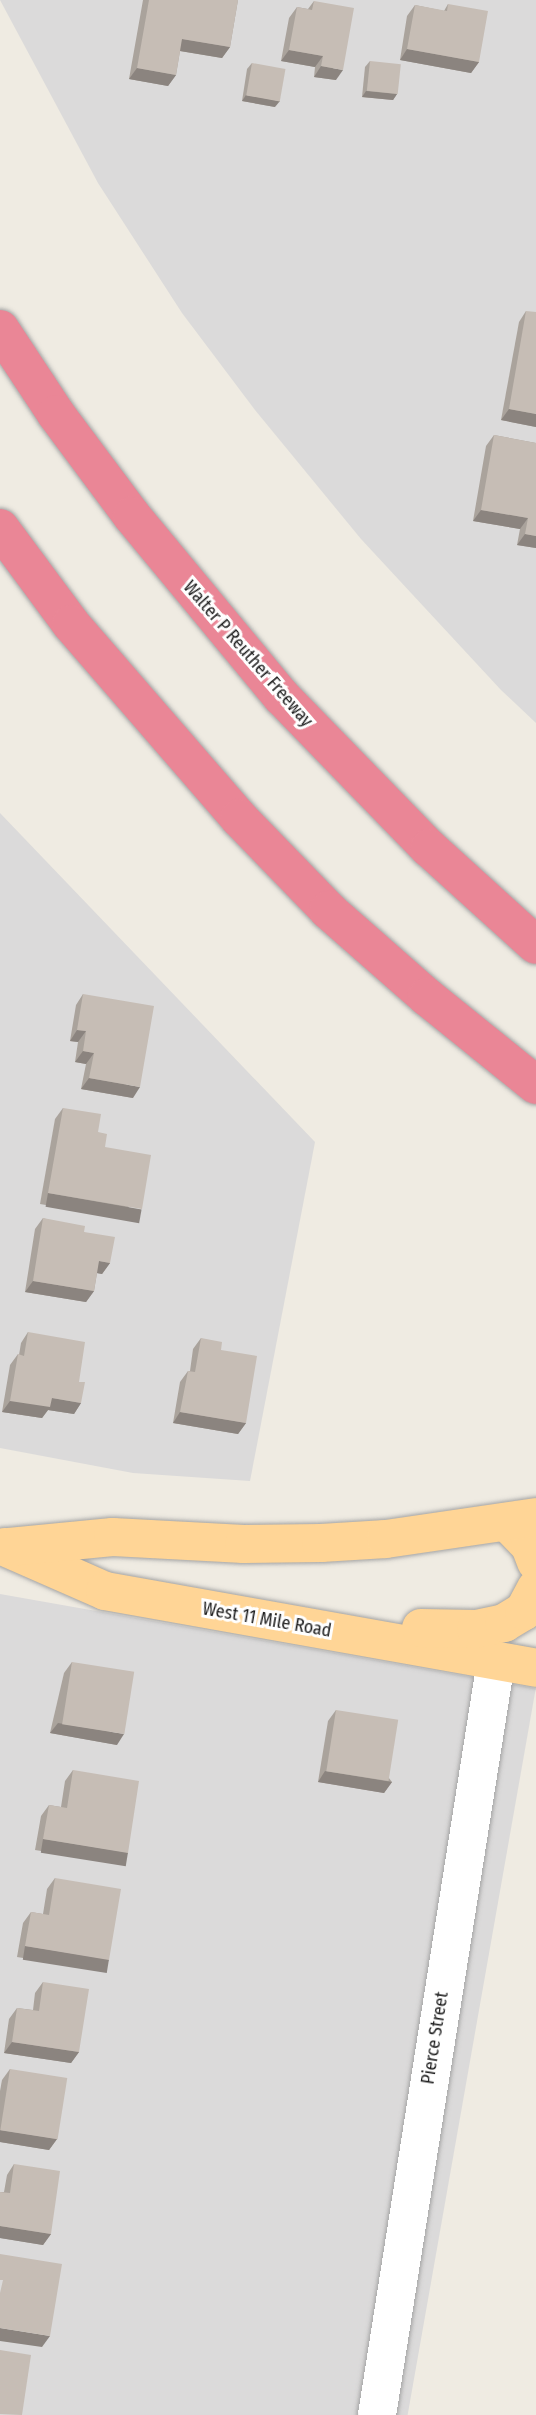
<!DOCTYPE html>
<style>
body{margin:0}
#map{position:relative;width:536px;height:2415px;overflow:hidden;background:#efebe2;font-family:"Fira Sans Condensed",sans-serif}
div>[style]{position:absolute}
.residential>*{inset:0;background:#dbdada;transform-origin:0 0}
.roads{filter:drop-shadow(0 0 2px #a4a4a4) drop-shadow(0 0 2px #a4a4a4)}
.minor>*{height:38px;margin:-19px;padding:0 19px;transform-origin:19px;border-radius:19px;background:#fff}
.major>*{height:38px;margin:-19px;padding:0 19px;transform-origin:19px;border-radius:19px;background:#ffd596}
.highway>*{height:38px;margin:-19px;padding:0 19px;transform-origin:19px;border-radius:19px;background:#ea8696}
.wall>*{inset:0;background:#aaa39c}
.shaded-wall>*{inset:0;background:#8b847f;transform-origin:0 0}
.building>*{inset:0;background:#c6bdb5;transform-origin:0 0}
span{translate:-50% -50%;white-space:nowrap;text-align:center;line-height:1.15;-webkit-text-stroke:6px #fff;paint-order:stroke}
.street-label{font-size:18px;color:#1d1d1d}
</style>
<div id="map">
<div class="residential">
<i style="clip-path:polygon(0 0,536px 0,536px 723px,501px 690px,361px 539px,255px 410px,182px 313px,98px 183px)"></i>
<i style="clip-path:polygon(0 813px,315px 1142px,250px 1481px,133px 1473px,0 1448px)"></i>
<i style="left:0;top:1594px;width:544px;height:821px;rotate:10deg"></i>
</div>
<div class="roads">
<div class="minor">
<i style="left:377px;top:2415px;width:763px;rotate:-81.03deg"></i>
</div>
<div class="major">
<i style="left:508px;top:1523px;width:32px;rotate:46deg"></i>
<i style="left:530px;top:1546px;width:17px;rotate:69deg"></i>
<i style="left:5px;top:1547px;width:109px;rotate:23.7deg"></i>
<i style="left:105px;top:1591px;width:438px;rotate:10.1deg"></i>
<i style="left:9px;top:1547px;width:104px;rotate:-5.5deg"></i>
<i style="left:113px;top:1537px;width:131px;rotate:3.1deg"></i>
<i style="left:244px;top:1544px;width:77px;rotate:-0.7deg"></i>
<i style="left:321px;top:1543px;width:65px;rotate:-3.5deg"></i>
<i style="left:386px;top:1539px;width:152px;rotate:-8.3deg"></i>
<i style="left:421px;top:1628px;width:55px;rotate:1deg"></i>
<i style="left:476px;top:1629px;width:29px;rotate:-12deg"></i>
<i style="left:504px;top:1623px;width:23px;rotate:-31deg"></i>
<i style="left:524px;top:1611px;width:26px;rotate:-62deg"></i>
</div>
<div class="highway">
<i style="left:0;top:329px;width:102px;rotate:56.6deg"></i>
<i style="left:56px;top:414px;width:127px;rotate:53.3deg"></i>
<i style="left:132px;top:516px;width:235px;rotate:50.4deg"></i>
<i style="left:282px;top:697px;width:211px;rotate:45.8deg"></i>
<i style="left:429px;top:848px;width:144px;rotate:42.2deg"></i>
<i style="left:0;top:528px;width:119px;rotate:53.5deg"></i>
<i style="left:71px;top:624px;width:257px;rotate:49.1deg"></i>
<i style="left:239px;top:818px;width:128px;rotate:45.9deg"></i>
<i style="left:328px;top:910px;width:132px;rotate:41.3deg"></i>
<i style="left:427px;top:997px;width:140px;rotate:38.9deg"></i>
</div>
</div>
<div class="wall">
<i style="clip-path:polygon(143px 0,238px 0,230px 47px,222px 58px,180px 51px,176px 75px,168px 86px,129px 79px)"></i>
<i style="clip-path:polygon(314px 1px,336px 80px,314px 77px,315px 67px,281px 61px,289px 18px,297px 7px,308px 9px)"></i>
<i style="clip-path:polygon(448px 4px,479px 62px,471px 73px,400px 60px,407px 16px,415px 5px,444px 11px)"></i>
<i style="clip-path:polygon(370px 61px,397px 94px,393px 100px,362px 97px,365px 67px)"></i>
<i style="clip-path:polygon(252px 63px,275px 107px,242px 101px,247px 69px)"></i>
<i style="clip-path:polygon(526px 311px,536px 427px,501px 420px,519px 322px)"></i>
<i style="clip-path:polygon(494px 435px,536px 443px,536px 548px,517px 545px,520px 529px,473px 521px,486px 446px)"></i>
<i style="clip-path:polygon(83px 994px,133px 1098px,81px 1089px,86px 1064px,75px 1062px,78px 1042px,70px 1041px,76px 1005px)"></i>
<i style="clip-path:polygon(63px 1108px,98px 1132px,134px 1220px,40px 1204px,55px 1119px)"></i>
<i style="clip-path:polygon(43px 1218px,84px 1232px,110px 1263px,102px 1274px,97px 1273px,94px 1291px,86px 1302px,25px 1292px,35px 1229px)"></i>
<i style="clip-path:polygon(28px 1332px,79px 1382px,81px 1403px,74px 1414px,48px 1410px,42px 1418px,2px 1412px,10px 1365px,18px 1354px,19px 1355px,21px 1343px)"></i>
<i style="clip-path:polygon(201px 1338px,221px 1350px,246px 1423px,238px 1434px,173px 1423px,180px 1382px,188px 1371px,190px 1371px,193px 1349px)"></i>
<i style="clip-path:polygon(72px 1662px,117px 1745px,50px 1733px,64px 1673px)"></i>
<i style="clip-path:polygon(336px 1710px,392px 1782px,384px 1793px,318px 1782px,328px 1721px)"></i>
<i style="clip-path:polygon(73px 1770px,128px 1853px,120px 1864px,35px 1850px,41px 1816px,49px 1805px,61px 1807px,65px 1781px)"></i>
<i style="clip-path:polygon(55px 1878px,109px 1960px,102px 1971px,17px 1957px,23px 1923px,31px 1912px,43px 1914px,47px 1889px)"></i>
<i style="clip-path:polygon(43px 1982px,79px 2052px,71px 2063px,4px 2053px,9px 2019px,17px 2008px,33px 2010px,35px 1993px)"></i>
<i style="clip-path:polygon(10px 2069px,57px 2139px,49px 2150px,0 2142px,0 2091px,2px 2080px)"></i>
<i style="clip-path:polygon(14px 2164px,51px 2234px,43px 2245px,0 2238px,0 2192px,4px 2192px,7px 2175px)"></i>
</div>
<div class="shaded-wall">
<i style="clip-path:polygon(182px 39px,230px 47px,222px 58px,174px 50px)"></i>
<i style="clip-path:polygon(407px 49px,479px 62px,471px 73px,400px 60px)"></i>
<i style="clip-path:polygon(289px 50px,323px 56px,315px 67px,281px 61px)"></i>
<i style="clip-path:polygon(321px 66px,343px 70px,336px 80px,314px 77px)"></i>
<i style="clip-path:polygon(137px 68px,176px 75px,168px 86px,129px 79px)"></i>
<i style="clip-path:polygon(366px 91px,397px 94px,393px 100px,362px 97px)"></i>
<i style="clip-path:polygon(246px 95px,280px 101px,275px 107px,242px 101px)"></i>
<i style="clip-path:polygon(509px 409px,536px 414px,536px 427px,501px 420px)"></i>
<i style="clip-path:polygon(481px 510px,528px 518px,520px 529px,473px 521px)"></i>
<i style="clip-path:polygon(525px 534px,536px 536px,536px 548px,517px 545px)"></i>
<i style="clip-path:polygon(77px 1030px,86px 1031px,78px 1042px,70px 1041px)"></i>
<i style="clip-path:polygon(83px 1051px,94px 1053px,86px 1064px,75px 1062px)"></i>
<i style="clip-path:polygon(89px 1078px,140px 1087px,133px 1098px,81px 1089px)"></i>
<i style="left:48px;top:1193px;width:95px;height:14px;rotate:10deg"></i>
<i style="clip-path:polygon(99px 1261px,110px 1263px,102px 1274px,91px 1272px)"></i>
<i style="clip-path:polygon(33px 1281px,94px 1291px,86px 1302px,25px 1292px)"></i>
<i style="clip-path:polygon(52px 1398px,81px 1403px,74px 1414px,48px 1410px,42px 1418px,2px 1412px,10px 1401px)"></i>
<i style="clip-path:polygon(180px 1412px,246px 1423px,238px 1434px,173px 1423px)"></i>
<i style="clip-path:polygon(58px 1723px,124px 1734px,117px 1745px,50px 1733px)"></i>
<i style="clip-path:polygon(325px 1771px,392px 1782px,384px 1793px,318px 1782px)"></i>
<i style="left:43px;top:1839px;width:86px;height:14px;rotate:9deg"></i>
<i style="left:25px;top:1946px;width:85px;height:14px;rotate:9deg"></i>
<i style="clip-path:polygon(12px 2042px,79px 2052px,71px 2063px,4px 2053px)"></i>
<i style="clip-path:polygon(0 2130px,57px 2139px,49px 2150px,0 2142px)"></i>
<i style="clip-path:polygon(0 2226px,51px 2234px,43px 2245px,0 2238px)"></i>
<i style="clip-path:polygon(0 2328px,50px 2336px,42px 2347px,0 2341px)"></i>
</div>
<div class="building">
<i style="clip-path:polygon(149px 0,238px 0,230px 47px,182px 39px,176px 75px,137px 68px)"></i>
<i style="clip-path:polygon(314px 1px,354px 8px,343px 70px,321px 66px,323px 56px,289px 50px,297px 7px,312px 10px)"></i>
<i style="clip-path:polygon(448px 4px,488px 11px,479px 62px,407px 49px,415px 5px,447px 11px)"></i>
<i style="left:370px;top:61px;width:31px;height:30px;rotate:6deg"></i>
<i style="left:252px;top:63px;width:34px;height:33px;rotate:10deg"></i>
<i style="clip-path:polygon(526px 311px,536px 312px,536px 414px,509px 409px)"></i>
<i style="clip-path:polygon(494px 435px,536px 443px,536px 536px,525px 534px,528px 518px,481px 510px)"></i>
<i style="clip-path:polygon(83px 994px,154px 1006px,140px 1087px,89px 1078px,94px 1053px,83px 1051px,86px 1031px,77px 1030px)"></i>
<i style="clip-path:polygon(63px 1108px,101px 1114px,98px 1132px,107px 1134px,105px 1147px,151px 1155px,142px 1209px,48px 1193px)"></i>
<i style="clip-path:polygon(43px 1218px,85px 1226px,84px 1232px,115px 1237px,110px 1263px,99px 1261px,94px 1291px,33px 1281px)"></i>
<i style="clip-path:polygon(28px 1332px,85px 1342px,79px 1382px,85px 1382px,81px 1403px,52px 1398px,50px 1407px,10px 1401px,18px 1354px,24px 1356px)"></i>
<i style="clip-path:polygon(201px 1338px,222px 1342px,221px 1350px,257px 1356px,246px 1423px,180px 1412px,188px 1371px,195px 1372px)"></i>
<i style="left:72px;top:1662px;width:63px;height:63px;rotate:9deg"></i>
<i style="left:336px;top:1710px;width:63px;height:62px;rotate:9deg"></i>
<i style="clip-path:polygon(73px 1770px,139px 1781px,128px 1853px,43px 1839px,49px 1805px,67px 1808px)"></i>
<i style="clip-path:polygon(55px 1878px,121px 1889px,109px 1960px,25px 1946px,31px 1912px,49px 1915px)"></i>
<i style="clip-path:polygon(43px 1982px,89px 1989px,79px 2052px,12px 2042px,17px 2008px,39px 2011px)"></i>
<i style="left:10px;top:2069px;width:58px;height:62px;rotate:9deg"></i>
<i style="clip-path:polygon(14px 2164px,60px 2171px,51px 2234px,0 2226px,0 2192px,10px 2193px)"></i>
<i style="clip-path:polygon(0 2254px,62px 2264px,50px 2336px,0 2328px,0 2293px,3px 2280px,0 2280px)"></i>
<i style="clip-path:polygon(0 2350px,31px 2355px,22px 2415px,0 2414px)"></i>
</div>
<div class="street-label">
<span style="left:248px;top:654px;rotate:49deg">Walter P Reuther Freeway</span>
<span style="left:267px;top:1620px;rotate:10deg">West 11 Mile Road</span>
<span style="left:435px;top:2038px;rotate:-81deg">Pierce Street</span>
</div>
</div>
